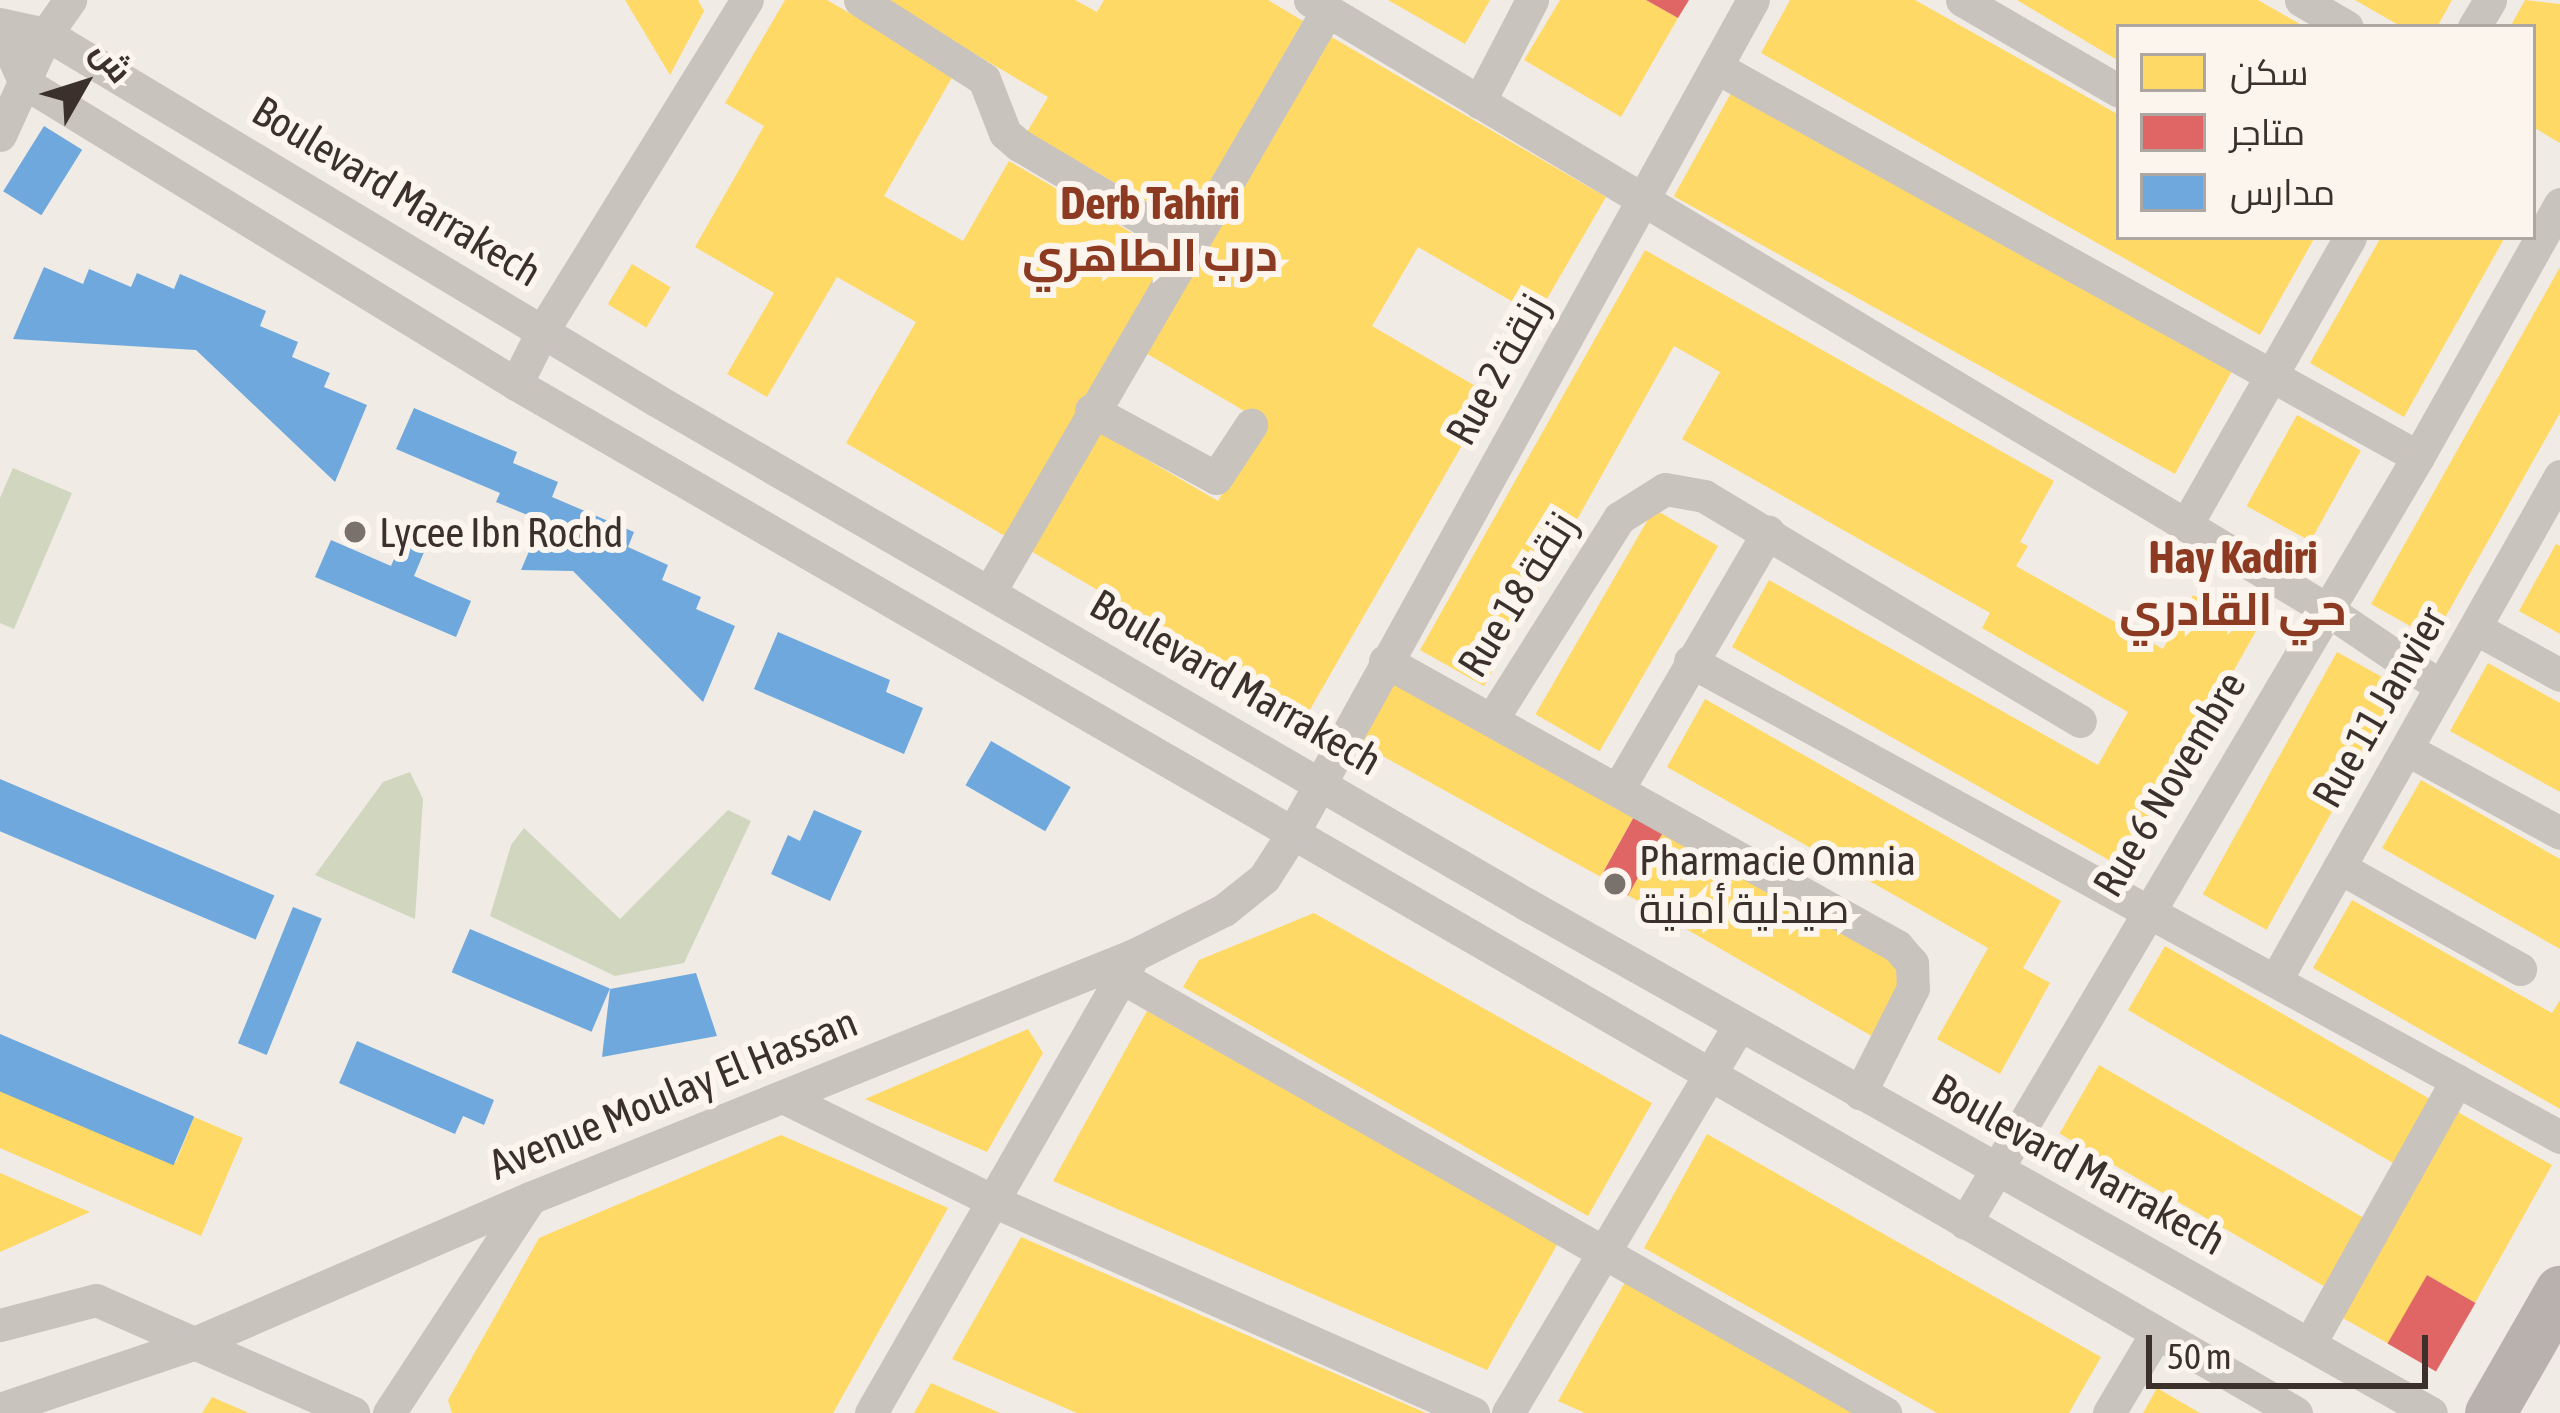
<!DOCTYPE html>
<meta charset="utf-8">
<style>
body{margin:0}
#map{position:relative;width:2560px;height:1413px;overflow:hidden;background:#f0ebe5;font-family:"Asap Condensed",Cairo,sans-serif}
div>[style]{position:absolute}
.green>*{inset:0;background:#d1d6bf}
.homes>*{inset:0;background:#ffd966;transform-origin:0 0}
.shops>*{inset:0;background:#e06666;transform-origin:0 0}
.schools>*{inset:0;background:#6fa8dc;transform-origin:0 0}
.minor>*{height:33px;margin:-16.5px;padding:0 16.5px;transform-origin:16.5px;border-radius:16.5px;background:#c9c3be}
.primary>*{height:51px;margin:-25.5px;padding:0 25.5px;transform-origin:25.5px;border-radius:25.5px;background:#b8b1ad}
.dots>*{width:33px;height:33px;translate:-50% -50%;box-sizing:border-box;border:6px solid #fbf5ee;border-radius:50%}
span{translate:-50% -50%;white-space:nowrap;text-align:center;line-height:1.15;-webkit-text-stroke:12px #fbf5ee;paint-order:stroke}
.street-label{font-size:42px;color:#3b302b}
.poi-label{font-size:42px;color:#3b302b}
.left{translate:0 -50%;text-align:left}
.neighbourhood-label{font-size:45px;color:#8c3b22;font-weight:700}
.legend{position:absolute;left:2116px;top:24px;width:420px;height:216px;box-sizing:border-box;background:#fbf5ee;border:3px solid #aea6a0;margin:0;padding:15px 21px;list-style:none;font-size:36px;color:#3b302b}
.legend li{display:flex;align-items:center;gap:24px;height:60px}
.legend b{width:60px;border:3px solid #aea6a0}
.north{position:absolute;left:24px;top:24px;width:120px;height:120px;-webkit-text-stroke:9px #fbf5ee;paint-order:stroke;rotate:51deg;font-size:33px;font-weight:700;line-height:48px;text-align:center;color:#3b302b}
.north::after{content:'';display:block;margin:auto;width:42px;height:54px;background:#3b302b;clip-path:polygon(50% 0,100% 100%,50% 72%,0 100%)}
.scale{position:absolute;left:2146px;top:1335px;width:282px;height:54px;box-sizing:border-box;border:6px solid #3b302b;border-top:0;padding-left:15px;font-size:36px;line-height:42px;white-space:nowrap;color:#3b302b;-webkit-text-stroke:9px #fbf5ee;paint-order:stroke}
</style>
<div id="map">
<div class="green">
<i style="clip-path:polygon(13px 468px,72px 493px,14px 629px,0 623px,0 498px)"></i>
<i style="clip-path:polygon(410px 772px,423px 799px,415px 919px,315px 875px,383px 782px)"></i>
<i style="clip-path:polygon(728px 810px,751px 821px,684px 963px,615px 976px,490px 916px,511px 845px,524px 828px,620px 919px)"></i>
</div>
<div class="homes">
<i style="clip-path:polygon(625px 0,698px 0,704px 11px,670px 75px)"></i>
<i style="clip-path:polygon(785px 0,827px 0,954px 74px,884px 196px,963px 241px,1009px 161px,1168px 254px,1005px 536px,846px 443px,916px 322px,837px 277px,767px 397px,727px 374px,774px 293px,695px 247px,764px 126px,725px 103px)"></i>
<i style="clip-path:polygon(883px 0,1075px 0,1097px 12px,1104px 0,1268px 0,1303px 21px,1186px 224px,1027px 132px,1048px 97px)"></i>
<i style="clip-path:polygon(1388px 0,1490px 0,1465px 44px)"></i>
<i style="clip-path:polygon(1560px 0,1646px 0,1678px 18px,1621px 117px,1524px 60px)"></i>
<i style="clip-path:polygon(1790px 0,1915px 0,2119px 115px,2119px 237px,2315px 237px,2260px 335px,1761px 53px)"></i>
<i style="clip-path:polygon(2017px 0,2258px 0,2305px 27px,2119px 27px,2119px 61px)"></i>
<i style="clip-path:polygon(2355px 0,2452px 0,2437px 27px,2402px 27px)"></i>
<i style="clip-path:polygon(2525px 0,2560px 4px,2560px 143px,2533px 127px,2533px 27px,2510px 27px)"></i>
<i style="clip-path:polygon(1328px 35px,1606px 197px,1537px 316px,1418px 247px,1372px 326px,1491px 395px,1308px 713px,1029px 550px,1098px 431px,1218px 501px,1263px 422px,1144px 352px)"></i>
<i style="left:1731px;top:93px;width:573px;height:118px;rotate:29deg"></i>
<i style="clip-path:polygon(2381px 237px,2505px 237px,2404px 417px,2310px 363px)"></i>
<i style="clip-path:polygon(1645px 250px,2054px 481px,2020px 542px,2028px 546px,2016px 566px,2163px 649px,2193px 595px,2256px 631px,2123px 868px,1732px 647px,1769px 580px,2098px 765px,2128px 712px,1982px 628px,1990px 613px,1682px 439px,1720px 372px,1674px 346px,1484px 686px,1420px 650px)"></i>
<i style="left:632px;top:264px;width:45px;height:47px;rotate:31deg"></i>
<i style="clip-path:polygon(2560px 267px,2560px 413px,2433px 639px,2371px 604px)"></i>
<i style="left:2297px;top:415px;width:73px;height:104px;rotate:29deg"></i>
<i style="left:1654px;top:509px;width:74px;height:237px;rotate:30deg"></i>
<i style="clip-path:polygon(2556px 544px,2560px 546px,2560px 634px,2519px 611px)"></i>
<i style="left:2337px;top:652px;width:73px;height:277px;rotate:29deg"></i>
<i style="clip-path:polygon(2488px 663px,2560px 703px,2560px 792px,2450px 731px)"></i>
<i style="left:1391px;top:675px;width:281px;height:75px;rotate:29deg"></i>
<i style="clip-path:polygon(1705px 699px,2061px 901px,2023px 968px,2050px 983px,2000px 1074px,1937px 1039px,1988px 948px,1667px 767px)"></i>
<i style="clip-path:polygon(2421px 780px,2560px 859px,2560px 949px,2382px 848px)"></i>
<i style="left:1665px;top:829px;width:282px;height:76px;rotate:30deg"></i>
<i style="clip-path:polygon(2352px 900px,2552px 1013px,2560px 1000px,2560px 1109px,2313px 968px)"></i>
<i style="clip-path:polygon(1314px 913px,1652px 1103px,1588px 1216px,1183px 987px,1199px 960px)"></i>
<i style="left:2165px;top:946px;width:309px;height:74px;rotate:30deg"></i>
<i style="clip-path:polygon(1147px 1011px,1558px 1243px,1487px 1370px,1053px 1181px)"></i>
<i style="clip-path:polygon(1028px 1029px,1043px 1053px,987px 1152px,865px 1099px)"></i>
<i style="left:2099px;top:1065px;width:309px;height:79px;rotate:30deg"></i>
<i style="clip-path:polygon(0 1087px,176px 1162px,194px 1117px,243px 1138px,201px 1236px,0 1148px)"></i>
<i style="clip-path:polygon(2456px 1111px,2552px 1165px,2475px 1303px,2427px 1275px,2389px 1344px,2341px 1317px)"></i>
<i style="clip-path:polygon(1707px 1134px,2101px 1357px,2069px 1413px,1937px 1413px,1644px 1248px)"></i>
<i style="clip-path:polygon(781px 1135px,948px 1208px,833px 1413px,452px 1413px,448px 1400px,539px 1238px)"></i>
<i style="clip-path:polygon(0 1173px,90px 1212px,0 1252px)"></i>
<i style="clip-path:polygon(1021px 1237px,1426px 1413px,1077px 1413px,952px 1359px)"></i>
<i style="clip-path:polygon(1625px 1282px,1857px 1413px,1585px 1413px,1558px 1401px)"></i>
<i style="clip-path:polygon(931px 1383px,1000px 1413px,914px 1413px)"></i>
<i style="clip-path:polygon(2157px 1388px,2200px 1413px,2143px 1413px)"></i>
<i style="clip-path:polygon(212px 1397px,249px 1413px,202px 1413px)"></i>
</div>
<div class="shops">
<i style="clip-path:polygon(1646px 0,1689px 0,1678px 18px)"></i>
<i style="left:1636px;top:813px;width:33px;height:76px;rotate:29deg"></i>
<i style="left:2427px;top:1275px;width:56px;height:79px;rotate:30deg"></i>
</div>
<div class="schools">
<i style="left:44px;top:126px;width:45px;height:77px;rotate:32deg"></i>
<i style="clip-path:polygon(44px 267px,83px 284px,89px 269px,131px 287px,137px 273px,174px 289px,180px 274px,266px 311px,260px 326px,298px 342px,292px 357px,330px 373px,324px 387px,367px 405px,335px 482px,196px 350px,13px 339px)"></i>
<i style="clip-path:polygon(414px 408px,517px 452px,513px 463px,558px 482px,552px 497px,634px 532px,628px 547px,668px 565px,662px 580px,701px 597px,696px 609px,735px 626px,703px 702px,573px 571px,521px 570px,542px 521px,496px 502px,500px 493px,396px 449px)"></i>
<i style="clip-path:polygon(404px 536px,427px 545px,414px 576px,471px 601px,456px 637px,315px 577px,331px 540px,391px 566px)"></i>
<i style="clip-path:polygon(778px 632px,890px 680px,886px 692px,923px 708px,904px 754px,754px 689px)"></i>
<i style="left:991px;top:741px;width:92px;height:51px;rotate:30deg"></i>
<i style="left:0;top:779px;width:298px;height:48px;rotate:23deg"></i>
<i style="clip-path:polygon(814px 810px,862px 831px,830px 901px,771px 874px,788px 835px,800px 841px)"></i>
<i style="left:293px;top:907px;width:31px;height:147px;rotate:22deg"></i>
<i style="left:470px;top:929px;width:152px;height:47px;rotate:23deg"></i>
<i style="clip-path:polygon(696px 973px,717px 1036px,602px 1057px,610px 989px)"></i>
<i style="left:0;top:1034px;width:211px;height:53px;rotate:23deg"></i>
<i style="clip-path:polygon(357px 1041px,494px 1100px,484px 1125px,463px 1116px,455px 1134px,339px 1083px)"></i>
</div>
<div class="minor">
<i style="left:860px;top:0;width:147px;rotate:32.5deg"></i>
<i style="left:984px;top:79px;width:58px;rotate:68.7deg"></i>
<i style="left:1005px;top:133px;width:18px;rotate:41deg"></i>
<i style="left:1019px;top:145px;width:198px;rotate:30.7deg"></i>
<i style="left:1310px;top:0;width:1185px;rotate:30.94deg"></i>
<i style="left:2326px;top:609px;width:139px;rotate:34.1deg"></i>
<i style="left:1962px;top:0;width:181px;rotate:30.1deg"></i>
<i style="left:2301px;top:0;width:53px;rotate:30.4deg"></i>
<i style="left:0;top:24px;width:47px;rotate:12.3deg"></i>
<i style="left:46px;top:34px;width:711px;rotate:30.96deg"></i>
<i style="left:656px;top:400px;width:1005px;rotate:30.08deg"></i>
<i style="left:1526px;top:904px;width:1038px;rotate:29.35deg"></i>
<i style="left:2474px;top:27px;width:31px;rotate:-59deg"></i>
<i style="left:0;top:28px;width:60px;rotate:65.6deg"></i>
<i style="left:25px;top:83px;width:576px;rotate:31.51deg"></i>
<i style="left:516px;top:384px;width:2056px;rotate:30.03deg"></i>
<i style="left:1716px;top:67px;width:803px;rotate:29.05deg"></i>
<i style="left:1479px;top:102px;width:115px;rotate:-62.5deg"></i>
<i style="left:0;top:135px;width:111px;rotate:-65.5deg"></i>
<i style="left:46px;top:34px;width:42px;rotate:-54.8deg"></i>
<i style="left:516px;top:384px;width:60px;rotate:-63.4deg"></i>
<i style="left:543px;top:330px;width:388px;rotate:-58.3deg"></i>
<i style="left:1091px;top:410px;width:142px;rotate:28.5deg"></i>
<i style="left:1216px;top:478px;width:64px;rotate:-56.6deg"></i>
<i style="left:2186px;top:525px;width:331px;rotate:-60.3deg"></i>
<i style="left:990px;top:591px;width:671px;rotate:-59.84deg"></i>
<i style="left:2475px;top:628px;width:97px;rotate:28.9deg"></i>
<i style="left:1385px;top:661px;width:586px;rotate:29.1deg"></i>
<i style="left:1897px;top:946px;width:23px;rotate:49deg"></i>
<i style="left:1912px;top:963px;width:25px;rotate:88deg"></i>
<i style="left:1913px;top:988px;width:118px;rotate:116.8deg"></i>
<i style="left:1690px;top:661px;width:992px;rotate:28.68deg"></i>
<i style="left:1492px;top:719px;width:238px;rotate:-57.7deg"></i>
<i style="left:1619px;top:518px;width:54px;rotate:-32.2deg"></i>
<i style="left:1665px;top:489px;width:40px;rotate:10deg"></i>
<i style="left:1704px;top:496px;width:438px;rotate:30.9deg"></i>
<i style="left:2408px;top:750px;width:173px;rotate:28.6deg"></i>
<i style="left:1618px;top:789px;width:298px;rotate:-59.7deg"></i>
<i style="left:2339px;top:867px;width:208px;rotate:29.4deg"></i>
<i style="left:1121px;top:977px;width:880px;rotate:29.71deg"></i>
<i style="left:2275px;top:981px;width:580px;rotate:-60.56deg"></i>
<i style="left:783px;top:1097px;width:234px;rotate:26.3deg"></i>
<i style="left:993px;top:1201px;width:525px;rotate:23.83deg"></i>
<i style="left:1965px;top:1223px;width:890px;rotate:-59.4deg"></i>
<i style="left:2418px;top:457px;width:290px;rotate:-60.7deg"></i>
<i style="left:0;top:1325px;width:99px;rotate:-14.6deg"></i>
<i style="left:96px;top:1300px;width:281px;rotate:23.7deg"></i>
<i style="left:2310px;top:1343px;width:301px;rotate:-60.8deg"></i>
<i style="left:0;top:1409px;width:200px;rotate:-18.6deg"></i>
<i style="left:190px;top:1345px;width:370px;rotate:-23.4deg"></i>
<i style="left:530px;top:1198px;width:651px;rotate:-21.92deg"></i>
<i style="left:1134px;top:955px;width:101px;rotate:-26.6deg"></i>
<i style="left:1224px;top:910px;width:51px;rotate:-38.7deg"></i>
<i style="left:1264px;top:878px;width:56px;rotate:-57.4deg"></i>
<i style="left:1294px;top:831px;width:949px;rotate:-61.09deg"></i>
<i style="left:389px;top:1413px;width:255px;rotate:-56.7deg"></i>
<i style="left:871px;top:1413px;width:520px;rotate:-60.13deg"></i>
<i style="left:1508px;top:1413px;width:451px;rotate:-59.2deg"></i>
<i style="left:2109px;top:1413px;width:92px;rotate:-59.3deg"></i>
</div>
<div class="primary">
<i style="left:2490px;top:1413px;width:141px;rotate:-60.2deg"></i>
</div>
<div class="dots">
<i style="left:355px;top:532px;background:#7a716c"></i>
<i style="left:1615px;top:884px;background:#7a716c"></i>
</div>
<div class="street-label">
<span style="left:397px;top:191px;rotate:31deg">Boulevard Marrakech</span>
<span style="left:1497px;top:369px;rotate:-61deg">Rue 2 زنقة</span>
<span style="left:1517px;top:594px;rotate:-58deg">Rue 18 زنقة</span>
<span style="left:1236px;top:682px;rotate:30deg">Boulevard Marrakech</span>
<span style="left:2379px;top:707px;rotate:-60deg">Rue 11 Janvier</span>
<span style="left:2169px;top:784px;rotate:-59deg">Rue 6 Novembre</span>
<span style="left:673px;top:1093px;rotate:-22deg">Avenue Moulay El Hassan</span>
<span style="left:2079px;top:1164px;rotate:29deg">Boulevard Marrakech</span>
</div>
<div class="poi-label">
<span class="left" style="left:379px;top:532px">Lycee Ibn Rochd</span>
<span class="left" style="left:1639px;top:884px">Pharmacie Omnia<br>صيدلية أمنية</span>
</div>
<div class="neighbourhood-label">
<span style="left:1150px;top:230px">Derb Tahiri<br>درب الطاهري</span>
<span style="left:2233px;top:584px">Hay Kadiri<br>حي القادري</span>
</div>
<ul class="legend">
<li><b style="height:33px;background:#ffd966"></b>سكن</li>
<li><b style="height:33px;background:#e06666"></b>متاجر</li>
<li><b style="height:33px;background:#6fa8dc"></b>مدارس</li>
</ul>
<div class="north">ش</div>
<div class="scale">50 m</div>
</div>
